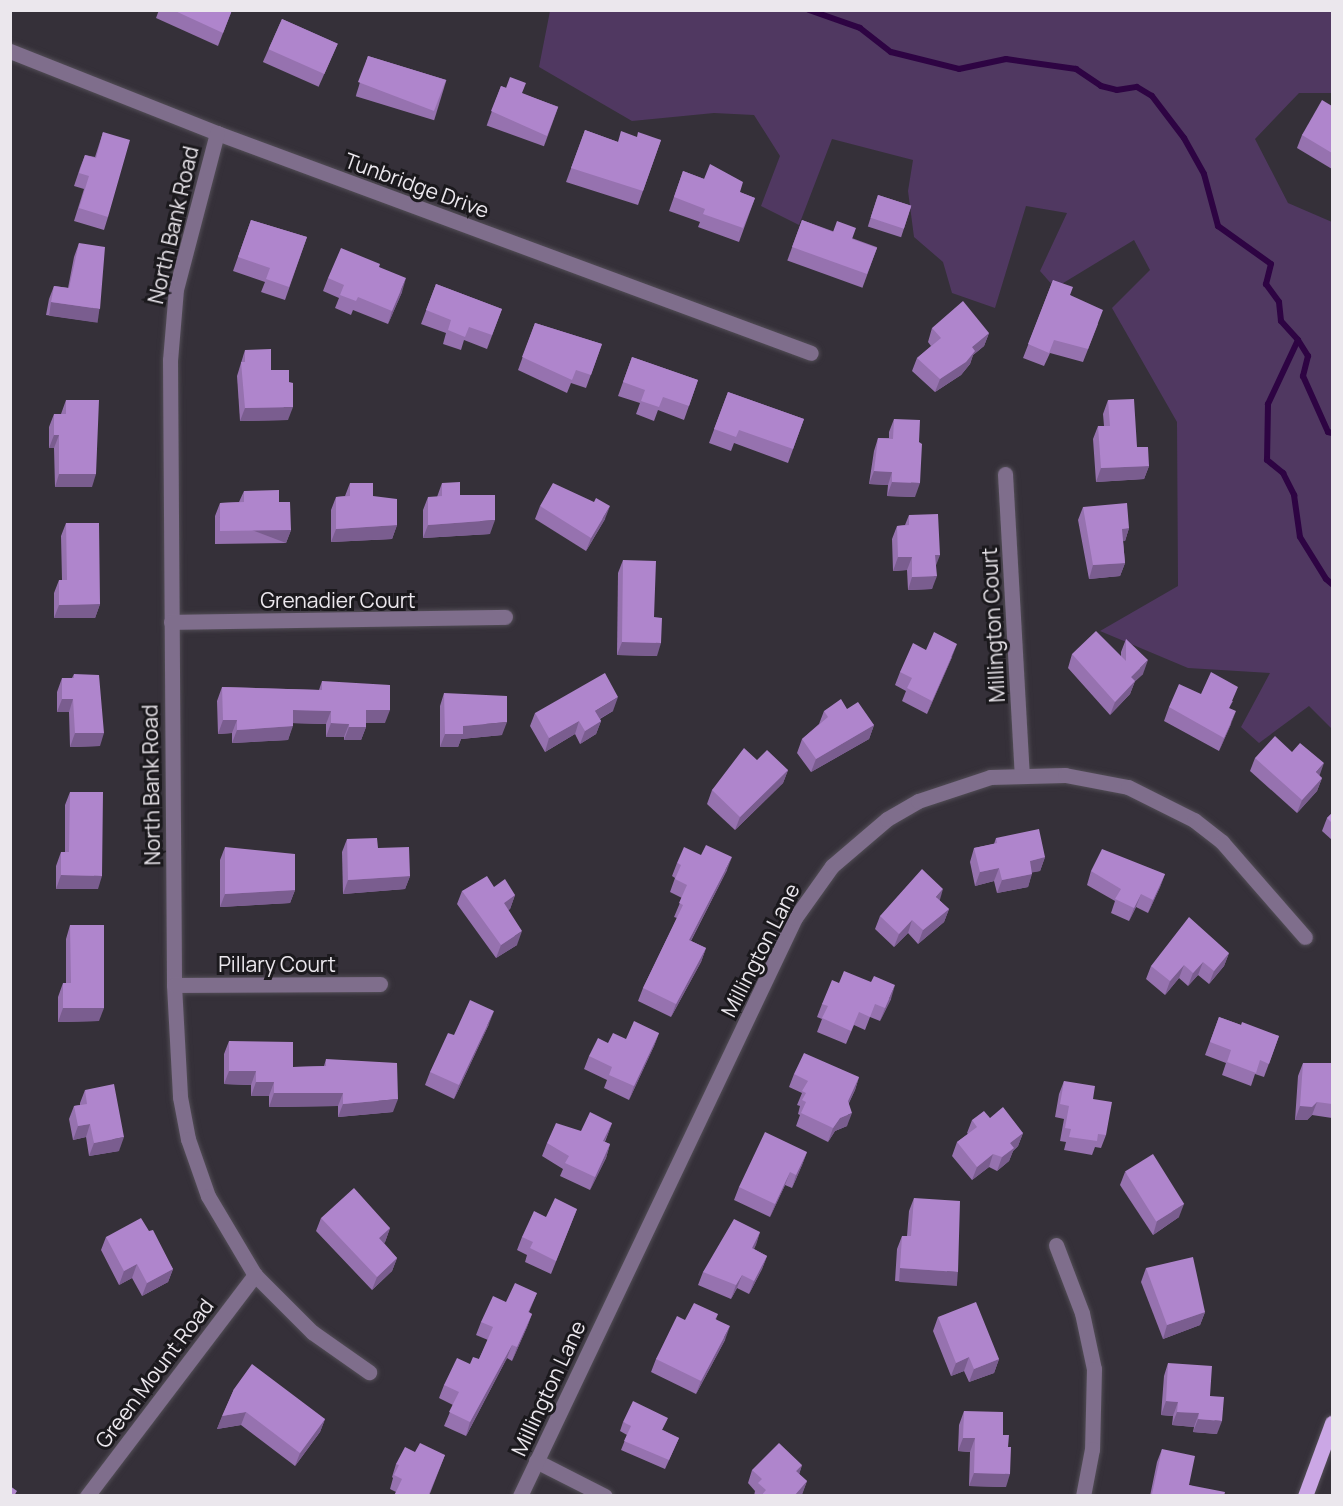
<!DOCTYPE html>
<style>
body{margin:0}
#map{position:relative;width:1343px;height:1506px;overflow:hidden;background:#353039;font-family:Manrope,sans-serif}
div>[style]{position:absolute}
.green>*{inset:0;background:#503861}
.stream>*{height:6px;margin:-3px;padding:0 3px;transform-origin:3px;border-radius:3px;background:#2e0443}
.roads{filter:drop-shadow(0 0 2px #524d56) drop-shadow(0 0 2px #524d56)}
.minor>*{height:15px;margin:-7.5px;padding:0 7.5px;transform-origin:7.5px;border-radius:7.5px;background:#7f6e8c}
.major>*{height:15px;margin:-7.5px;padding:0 7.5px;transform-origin:7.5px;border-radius:7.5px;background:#cba7e5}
.wall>*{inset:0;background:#9672af;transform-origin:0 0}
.shaded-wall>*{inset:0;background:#7a5d8f;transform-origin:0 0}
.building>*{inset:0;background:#af85cc;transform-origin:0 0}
span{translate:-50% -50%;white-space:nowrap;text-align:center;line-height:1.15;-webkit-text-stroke:6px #1b191d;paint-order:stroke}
.street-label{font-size:21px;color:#ebe7ed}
.frame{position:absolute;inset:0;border:12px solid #ebe7ed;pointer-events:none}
</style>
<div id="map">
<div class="green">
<i style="clip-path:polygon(550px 11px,1332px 11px,1332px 93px,1299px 93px,1255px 139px,1288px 203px,1332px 222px,1332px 729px,1309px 706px,1259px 743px,1241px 727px,1270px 673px,1188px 668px,1100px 631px,1178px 586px,1177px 422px,1112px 308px,1150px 270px,1134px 240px,1055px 288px,1040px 271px,1067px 213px,1026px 206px,995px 308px,952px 293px,943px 262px,914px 237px,908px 191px,913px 160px,832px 139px,799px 225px,761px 206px,780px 156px,754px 115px,714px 113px,632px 121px,539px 67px)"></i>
</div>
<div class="stream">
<i style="left:809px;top:10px;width:54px;rotate:19.4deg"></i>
<i style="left:860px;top:28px;width:39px;rotate:38deg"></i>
<i style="left:891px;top:52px;width:70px;rotate:14deg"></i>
<i style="left:959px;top:69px;width:48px;rotate:-12deg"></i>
<i style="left:1006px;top:59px;width:71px;rotate:8.1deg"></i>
<i style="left:1076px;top:69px;width:30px;rotate:34deg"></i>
<i style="left:1101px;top:86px;width:16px;rotate:14deg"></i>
<i style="left:1117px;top:90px;width:20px;rotate:-9deg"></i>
<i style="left:1137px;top:87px;width:17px;rotate:31deg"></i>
<i style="left:1152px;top:96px;width:53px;rotate:52.7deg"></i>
<i style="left:1184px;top:138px;width:41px;rotate:60.9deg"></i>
<i style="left:1204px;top:174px;width:54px;rotate:74.9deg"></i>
<i style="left:1218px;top:226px;width:65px;rotate:35.6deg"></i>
<i style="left:1271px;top:264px;width:21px;rotate:104deg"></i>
<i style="left:1266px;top:284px;width:22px;rotate:54deg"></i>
<i style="left:1279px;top:302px;width:19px;rotate:84deg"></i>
<i style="left:1281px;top:321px;width:25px;rotate:48deg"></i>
<i style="left:1298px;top:340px;width:71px;rotate:115.1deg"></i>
<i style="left:1268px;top:404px;width:56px;rotate:91deg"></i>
<i style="left:1267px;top:460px;width:21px;rotate:39deg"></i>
<i style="left:1283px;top:473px;width:25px;rotate:63deg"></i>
<i style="left:1294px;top:495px;width:42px;rotate:81.9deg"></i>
<i style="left:1300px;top:537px;width:49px;rotate:58.2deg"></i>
<i style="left:1326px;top:579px;width:8px;rotate:40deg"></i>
<i style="left:1298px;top:340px;width:19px;rotate:58deg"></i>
<i style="left:1308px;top:356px;width:21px;rotate:104deg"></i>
<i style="left:1303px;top:376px;width:61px;rotate:65.9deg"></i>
<i style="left:1328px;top:432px;width:4px;rotate:14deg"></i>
</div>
<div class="roads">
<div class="minor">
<i style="left:10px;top:51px;width:223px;rotate:21.6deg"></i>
<i style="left:217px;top:133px;width:633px;rotate:20.32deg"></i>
<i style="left:217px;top:133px;width:161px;rotate:104.7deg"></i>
<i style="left:176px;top:289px;width:71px;rotate:94.8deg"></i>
<i style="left:170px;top:360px;width:625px;rotate:89.63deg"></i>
<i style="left:174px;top:985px;width:112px;rotate:86.9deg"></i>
<i style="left:180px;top:1097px;width:43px;rotate:79.2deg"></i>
<i style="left:188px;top:1139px;width:60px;rotate:70.7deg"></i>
<i style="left:208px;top:1196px;width:92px;rotate:59.3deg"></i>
<i style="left:255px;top:1275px;width:81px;rotate:45deg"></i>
<i style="left:312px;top:1332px;width:70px;rotate:35.1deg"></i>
<i style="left:1005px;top:474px;width:300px;rotate:86.8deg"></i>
<i style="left:171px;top:622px;width:334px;rotate:-0.9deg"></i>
<i style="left:174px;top:985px;width:206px;rotate:-0.3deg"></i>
<i style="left:1056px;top:1245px;width:73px;rotate:69.1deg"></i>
<i style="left:1082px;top:1313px;width:57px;rotate:77.9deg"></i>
<i style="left:1094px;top:1369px;width:80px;rotate:91.4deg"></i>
<i style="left:1092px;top:1449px;width:48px;rotate:100.8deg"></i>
<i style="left:536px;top:1461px;width:77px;rotate:26.9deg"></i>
<i style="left:87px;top:1496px;width:278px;rotate:-52.8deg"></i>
<i style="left:520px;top:1496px;width:640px;rotate:-64.56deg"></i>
<i style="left:795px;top:918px;width:64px;rotate:-54.6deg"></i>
<i style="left:832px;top:866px;width:72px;rotate:-40.5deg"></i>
<i style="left:887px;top:819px;width:36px;rotate:-30deg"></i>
<i style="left:918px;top:801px;width:76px;rotate:-18.4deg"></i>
<i style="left:990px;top:777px;width:75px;rotate:-1.5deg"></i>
<i style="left:1065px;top:775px;width:64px;rotate:10.8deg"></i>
<i style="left:1128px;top:787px;width:74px;rotate:26.6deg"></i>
<i style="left:1194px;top:820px;width:36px;rotate:38deg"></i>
<i style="left:1222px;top:842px;width:126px;rotate:48.9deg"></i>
</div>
<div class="major">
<i style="left:1305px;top:1496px;width:78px;rotate:-69.7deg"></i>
</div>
</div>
<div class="wall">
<i style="clip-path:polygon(159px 10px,232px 10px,218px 46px,156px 18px)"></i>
<i style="left:282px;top:19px;width:61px;height:47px;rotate:24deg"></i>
<i style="left:368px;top:56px;width:82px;height:42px;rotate:17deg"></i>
<i style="left:501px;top:86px;width:61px;height:42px;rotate:20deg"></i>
<i style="clip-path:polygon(1332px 106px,1332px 169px,1297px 148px,1302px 135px)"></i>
<i style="clip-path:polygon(585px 130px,618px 142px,637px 137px,661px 140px,638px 205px,566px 182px)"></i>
<i style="clip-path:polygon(103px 132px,108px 217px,104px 230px,74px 221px,84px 189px,74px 186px,80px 168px,85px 155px,95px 157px)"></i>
<i style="clip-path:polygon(683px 171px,755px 198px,739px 242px,698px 227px,700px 222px,669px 211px)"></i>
<i style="left:878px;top:195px;width:35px;height:33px;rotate:18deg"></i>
<i style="clip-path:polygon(251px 220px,307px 237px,285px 300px,261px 292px,265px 282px,233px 271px)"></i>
<i style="left:802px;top:220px;width:80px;height:43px;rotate:20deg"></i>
<i style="clip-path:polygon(79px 243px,95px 322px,46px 315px,49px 299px,54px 286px,68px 288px,74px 257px)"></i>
<i style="clip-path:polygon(379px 267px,402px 292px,388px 324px,353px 310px,351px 315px,335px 308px,339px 298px,323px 291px,328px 278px)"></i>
<i style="clip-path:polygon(1053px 280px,1070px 295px,1098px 324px,1083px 362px,1050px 353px,1044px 366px,1023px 358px)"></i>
<i style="clip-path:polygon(436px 284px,502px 309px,487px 349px,464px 340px,461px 350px,443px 344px,446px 333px,421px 324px)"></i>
<i style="clip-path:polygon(535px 323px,602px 344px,586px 388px,571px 383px,567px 393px,518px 370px)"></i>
<i style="clip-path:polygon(932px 328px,989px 333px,984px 346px,973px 355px,970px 364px,961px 375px,935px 392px,912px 371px,917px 358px,931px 346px,928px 342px)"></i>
<i style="clip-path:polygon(245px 350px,271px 370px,288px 420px,240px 421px,237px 376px)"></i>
<i style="clip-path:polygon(632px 357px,698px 380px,684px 420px,658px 410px,654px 421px,636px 414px,640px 403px,618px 396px)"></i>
<i style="clip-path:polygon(728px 392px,804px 419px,788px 463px,734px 443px,731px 451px,709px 443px)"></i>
<i style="clip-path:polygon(66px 400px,92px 487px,55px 487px,54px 448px,49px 448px,49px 427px,54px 414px,61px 414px)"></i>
<i style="clip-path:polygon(1108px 400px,1149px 466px,1144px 479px,1096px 482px,1093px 439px,1098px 426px,1104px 426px,1103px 414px)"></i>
<i style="clip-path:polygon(894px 419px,915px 497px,887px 496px,888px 485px,869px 484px,874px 451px,878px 438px,889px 438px,889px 432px)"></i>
<i style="clip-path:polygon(350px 483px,397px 525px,392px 539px,331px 542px,331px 510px,336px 497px,345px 496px)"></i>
<i style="clip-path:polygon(442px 483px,460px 495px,490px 534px,423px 538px,423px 510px,428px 497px,437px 497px)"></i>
<i style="clip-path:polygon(244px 491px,279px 502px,291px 530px,286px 543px,215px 544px,215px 516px,220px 503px,239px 502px)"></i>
<i style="clip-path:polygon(540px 506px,605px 519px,586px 551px,535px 519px)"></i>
<i style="clip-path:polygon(1083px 507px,1129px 528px,1125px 541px,1123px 541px,1125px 563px,1120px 576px,1089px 579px,1078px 520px)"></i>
<i style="clip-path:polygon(909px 515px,936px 565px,932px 589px,908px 590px,907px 570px,893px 571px,892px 539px,897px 526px,905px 525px)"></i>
<i style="clip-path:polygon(66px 523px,100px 604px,95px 618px,54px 618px,54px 593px,59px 580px,62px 580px,61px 536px)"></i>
<i style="clip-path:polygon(623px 560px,654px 617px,657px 656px,617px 655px,618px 573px)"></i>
<i style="clip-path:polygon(1126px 639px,1143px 674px,1135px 681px,1130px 694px,1110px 715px,1068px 668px,1072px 654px,1121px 656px,1121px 652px)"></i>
<i style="clip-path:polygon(926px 650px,952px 657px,927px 714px,902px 701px,906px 691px,895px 685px,900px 672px)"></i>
<i style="clip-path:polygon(74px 674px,100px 746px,70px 747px,69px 712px,57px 712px,57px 692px,62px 678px,72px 678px)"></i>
<i style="clip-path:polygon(322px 681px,385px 723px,366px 723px,366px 727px,361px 740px,344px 740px,344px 737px,326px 737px,326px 724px,293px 723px,288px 740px,232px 743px,232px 733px,218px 734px,217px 701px,222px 687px,319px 690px)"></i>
<i style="clip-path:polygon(444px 693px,502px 735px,461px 739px,458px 747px,440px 747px,440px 706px)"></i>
<i style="clip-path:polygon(1201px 694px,1233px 701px,1229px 708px,1231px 724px,1219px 751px,1164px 721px,1169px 707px)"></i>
<i style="clip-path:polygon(847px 709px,874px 725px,869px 739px,811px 772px,797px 753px,802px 739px,819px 724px,824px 711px)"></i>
<i style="clip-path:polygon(613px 711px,600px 719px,601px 721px,596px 734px,580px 744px,575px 734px,545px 752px,530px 726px,535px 713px)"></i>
<i style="clip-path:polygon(1292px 752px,1322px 778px,1317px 791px,1297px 813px,1250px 771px,1255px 758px)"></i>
<i style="clip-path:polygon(757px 760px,788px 770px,783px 783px,735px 830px,707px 804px,712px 790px)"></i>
<i style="clip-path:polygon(70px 792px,98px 889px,56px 889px,56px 866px,61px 852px,65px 852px,65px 805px)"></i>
<i style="clip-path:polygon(1332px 813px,1332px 840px,1322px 831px,1327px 818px)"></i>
<i style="clip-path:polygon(996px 838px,1045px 857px,1040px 871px,1032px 872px,1028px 887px,997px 893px,994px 881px,975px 886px,970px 862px,974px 848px,994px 844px)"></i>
<i style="clip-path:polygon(347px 839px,378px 848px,410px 876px,405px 889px,343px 894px,342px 852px)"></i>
<i style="clip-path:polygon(225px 847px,295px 890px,290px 903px,220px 907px,220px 860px)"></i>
<i style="clip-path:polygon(677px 863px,727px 870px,691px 941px,706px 948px,701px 962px,671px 1017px,638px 1001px,643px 988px,677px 918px,674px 917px,682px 898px,670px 892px,675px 878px,672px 876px)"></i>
<i style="clip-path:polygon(1091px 871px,1165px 874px,1160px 887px,1148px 913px,1136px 907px,1129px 921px,1111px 913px,1115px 901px,1087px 885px)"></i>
<i style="clip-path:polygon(494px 887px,515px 895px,510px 909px,508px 910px,517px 945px,496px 958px,457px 904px,462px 891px)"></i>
<i style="clip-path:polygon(939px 900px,949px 909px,944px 922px,918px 944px,908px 933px,894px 947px,875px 929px,880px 916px)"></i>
<i style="clip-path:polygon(70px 925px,99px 1021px,58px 1022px,58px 997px,63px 983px,66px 983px,66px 939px)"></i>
<i style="clip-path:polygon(1229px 953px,1224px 966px,1209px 984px,1198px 975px,1188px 986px,1179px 978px,1165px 995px,1146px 979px,1151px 966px)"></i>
<i style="clip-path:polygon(839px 983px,891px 999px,880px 1021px,870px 1017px,865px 1030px,854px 1025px,846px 1044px,817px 1032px,822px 1019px,817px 1017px,822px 1004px)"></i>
<i style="clip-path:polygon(1219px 1017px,1241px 1025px,1279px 1036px,1264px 1077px,1255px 1074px,1251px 1086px,1222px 1075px,1226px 1063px,1205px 1055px)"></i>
<i style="clip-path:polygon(489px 1024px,454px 1099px,425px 1085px,430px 1072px)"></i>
<i style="clip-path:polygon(659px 1033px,654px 1046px,629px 1100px,604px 1088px,607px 1080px,584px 1069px,589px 1056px,608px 1043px)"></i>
<i style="clip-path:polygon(229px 1041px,293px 1067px,324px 1066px,326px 1059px,393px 1112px,338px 1117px,338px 1106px,269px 1107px,269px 1096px,251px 1096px,251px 1085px,224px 1084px,224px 1054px)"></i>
<i style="clip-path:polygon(1303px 1063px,1332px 1063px,1332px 1118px,1312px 1115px,1307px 1120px,1295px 1120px,1298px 1076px)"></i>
<i style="clip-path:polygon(794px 1074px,859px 1077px,855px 1090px,849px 1103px,847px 1126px,835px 1131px,828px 1142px,796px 1126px,800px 1115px,798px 1114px,800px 1106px,797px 1105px,802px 1093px,789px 1087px)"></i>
<i style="clip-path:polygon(1064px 1081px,1093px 1099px,1106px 1135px,1101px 1148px,1095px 1147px,1092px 1155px,1064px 1150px,1066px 1142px,1060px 1141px,1064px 1119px,1055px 1117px,1059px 1094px)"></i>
<i style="clip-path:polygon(85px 1090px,119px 1151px,89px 1156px,86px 1137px,73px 1140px,69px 1119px,74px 1106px,80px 1105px,80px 1103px)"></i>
<i style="clip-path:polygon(990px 1118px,1023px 1133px,1018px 1146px,1013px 1151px,1009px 1161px,997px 1171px,989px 1167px,972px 1180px,952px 1156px,957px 1142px,968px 1134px,967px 1133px,972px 1120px)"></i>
<i style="clip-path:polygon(612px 1123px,605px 1142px,610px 1144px,606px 1158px,590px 1190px,560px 1176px,563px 1169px,542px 1156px,547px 1143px,581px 1131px)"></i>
<i style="clip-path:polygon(807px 1152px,802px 1165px,792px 1188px,785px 1185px,770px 1217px,734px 1200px,739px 1187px)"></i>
<i style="clip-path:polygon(1125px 1172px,1179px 1217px,1153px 1235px,1120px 1185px)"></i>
<i style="clip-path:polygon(914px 1198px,953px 1285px,895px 1281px,897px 1249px,902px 1236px,907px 1236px,909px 1211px)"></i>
<i style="clip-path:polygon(577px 1209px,551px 1274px,525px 1262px,527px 1255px,517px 1250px,522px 1237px,546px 1217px)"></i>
<i style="clip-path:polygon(321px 1218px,390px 1228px,385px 1242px,384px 1243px,397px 1258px,392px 1271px,372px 1290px,316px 1231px)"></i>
<i style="clip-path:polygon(149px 1231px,173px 1269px,168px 1282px,142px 1296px,132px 1278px,119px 1285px,101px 1250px,106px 1237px)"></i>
<i style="clip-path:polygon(760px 1232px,754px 1249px,767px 1256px,762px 1269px,749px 1294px,737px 1288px,731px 1299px,698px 1285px,703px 1272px)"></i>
<i style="clip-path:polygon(1146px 1268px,1205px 1312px,1200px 1325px,1163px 1339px,1141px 1282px)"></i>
<i style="clip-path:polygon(537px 1293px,529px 1312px,532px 1314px,527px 1327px,512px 1361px,507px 1358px,466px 1436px,444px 1426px,453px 1405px,439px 1398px,444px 1385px,470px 1364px,479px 1359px,488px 1340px,476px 1335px,481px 1322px,506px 1302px)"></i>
<i style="clip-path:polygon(718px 1314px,716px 1319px,725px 1340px,696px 1394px,651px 1372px,656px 1359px,685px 1320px)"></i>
<i style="clip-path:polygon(938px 1317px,999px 1359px,994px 1373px,969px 1382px,964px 1371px,951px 1376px,933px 1331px)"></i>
<i style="clip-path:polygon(1168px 1363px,1210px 1396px,1217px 1434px,1193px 1432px,1194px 1427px,1172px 1425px,1173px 1416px,1161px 1415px,1164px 1376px)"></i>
<i style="clip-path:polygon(234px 1389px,325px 1419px,320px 1432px,295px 1466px,241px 1425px,217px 1429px)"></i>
<i style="clip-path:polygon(964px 1411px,1003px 1435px,1006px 1487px,969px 1486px,970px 1452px,958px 1451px,959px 1425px)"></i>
<i style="clip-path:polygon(623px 1422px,663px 1430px,679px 1438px,665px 1469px,621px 1450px,627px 1435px,620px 1431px)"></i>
<i style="clip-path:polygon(1162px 1449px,1189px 1485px,1224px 1496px,1150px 1496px,1157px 1462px)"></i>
<i style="clip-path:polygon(415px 1452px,445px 1455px,429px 1496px,394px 1496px,396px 1492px,390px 1489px,393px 1478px,392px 1477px,396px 1464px)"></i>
<i style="clip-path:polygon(802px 1465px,799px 1474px,807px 1481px,801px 1496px,754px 1496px,755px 1491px,748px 1483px,752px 1470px)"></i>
</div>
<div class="shaded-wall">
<i style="clip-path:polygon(406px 278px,402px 292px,388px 324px,392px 311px)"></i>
<i style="left:51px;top:302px;width:49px;height:14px;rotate:8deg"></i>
<i style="clip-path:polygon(989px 333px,984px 346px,973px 355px,970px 364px,961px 375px,935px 392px,940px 379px,972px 347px)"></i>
<i style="clip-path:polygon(293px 407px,288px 420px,240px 421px,245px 408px)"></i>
<i style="clip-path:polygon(54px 435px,59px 435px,54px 448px,49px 448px)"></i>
<i style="clip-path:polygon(1149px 466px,1144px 479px,1096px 482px,1101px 468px)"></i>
<i style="clip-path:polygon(874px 471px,892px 472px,888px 485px,869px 484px)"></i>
<i style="clip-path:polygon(59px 474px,96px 474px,92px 487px,55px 487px)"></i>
<i style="clip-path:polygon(892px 482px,920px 483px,915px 497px,887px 496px)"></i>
<i style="clip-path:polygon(610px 506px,605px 519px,586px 551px,591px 538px)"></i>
<i style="clip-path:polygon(495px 520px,490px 534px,423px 538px,428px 525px)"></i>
<i style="clip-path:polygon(397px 525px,392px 539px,331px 542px,336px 529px)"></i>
<i style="clip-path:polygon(1129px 528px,1125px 541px,1117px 542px,1122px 529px)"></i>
<i style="left:291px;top:530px;width:14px;height:71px;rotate:111deg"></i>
<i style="clip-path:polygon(935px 555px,940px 555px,935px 568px)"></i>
<i style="clip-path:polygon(898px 557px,912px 557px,907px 570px,893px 571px)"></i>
<i style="clip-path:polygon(1125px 563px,1120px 576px,1089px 579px,1093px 565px)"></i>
<i style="clip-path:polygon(937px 576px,932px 589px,908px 590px,912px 577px)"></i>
<i style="clip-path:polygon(100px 604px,95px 618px,54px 618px,59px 605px)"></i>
<i style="clip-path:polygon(622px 642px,661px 643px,657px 656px,617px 655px)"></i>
<i style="clip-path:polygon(957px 644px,952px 657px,927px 714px,932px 701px)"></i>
<i style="clip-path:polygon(1148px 660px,1143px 674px,1126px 690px,1131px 677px)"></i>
<i style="clip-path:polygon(1135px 681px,1130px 694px,1110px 715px,1115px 702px)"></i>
<i style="clip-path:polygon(618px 697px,613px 711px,590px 724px,595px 711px)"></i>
<i style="clip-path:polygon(62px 699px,73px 699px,69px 712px,57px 712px)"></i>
<i style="clip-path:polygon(293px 710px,331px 711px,326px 724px,288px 723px)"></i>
<i style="clip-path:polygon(366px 710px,390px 710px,385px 723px,361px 723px)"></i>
<i style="clip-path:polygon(1236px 711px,1231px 724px,1219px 751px,1224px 738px)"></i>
<i style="clip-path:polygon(223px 720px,237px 720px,232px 733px,218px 734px)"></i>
<i style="clip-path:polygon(579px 721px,575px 734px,545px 752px,549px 738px)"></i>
<i style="clip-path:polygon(601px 721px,596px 734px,580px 744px,585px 731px)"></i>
<i style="clip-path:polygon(507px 722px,502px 735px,461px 739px,458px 747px,440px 747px,445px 734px,463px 726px)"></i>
<i style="clip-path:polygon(331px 723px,349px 724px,344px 737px,326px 737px)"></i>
<i style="clip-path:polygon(874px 725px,869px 739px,811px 772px,816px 759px)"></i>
<i style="clip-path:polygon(293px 726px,288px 740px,232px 743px,237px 730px)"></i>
<i style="clip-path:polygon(349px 727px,366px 727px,361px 740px,344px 740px)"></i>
<i style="clip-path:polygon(75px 733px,104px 733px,100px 746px,70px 747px)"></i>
<i style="clip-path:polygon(1324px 763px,1319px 777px,1316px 772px)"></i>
<i style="clip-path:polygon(788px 770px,783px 783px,735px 830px,740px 817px)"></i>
<i style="clip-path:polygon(1322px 778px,1317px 791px,1297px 813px,1302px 800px)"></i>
<i style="clip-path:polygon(732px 857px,727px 870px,684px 954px,689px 940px)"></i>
<i style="clip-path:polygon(1045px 857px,1040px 871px,1025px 874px,1030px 861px)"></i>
<i style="clip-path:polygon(999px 868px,994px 881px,975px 886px,980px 872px)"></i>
<i style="clip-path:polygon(1032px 874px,1028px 887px,997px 893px,1002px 880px)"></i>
<i style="clip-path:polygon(1165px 874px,1160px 887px,1148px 913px,1153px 900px)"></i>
<i style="clip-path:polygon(61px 875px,102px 876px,98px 889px,56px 889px)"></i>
<i style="clip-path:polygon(410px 876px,405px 889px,343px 894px,348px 880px)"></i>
<i style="clip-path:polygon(943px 889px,939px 903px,936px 897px)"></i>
<i style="clip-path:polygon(295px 890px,290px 903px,220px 907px,225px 894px)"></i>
<i style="clip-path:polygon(1141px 894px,1136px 907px,1129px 921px,1134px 908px)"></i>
<i style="clip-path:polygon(515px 895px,510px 909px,499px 916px,504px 903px)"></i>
<i style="clip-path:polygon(949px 909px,944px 922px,918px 944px,923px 930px)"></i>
<i style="clip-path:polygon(912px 920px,908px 933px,894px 947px,899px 934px)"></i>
<i style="clip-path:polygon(522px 931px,517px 945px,496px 958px,501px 945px)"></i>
<i style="clip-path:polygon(706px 948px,701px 962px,671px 1017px,676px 1004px)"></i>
<i style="clip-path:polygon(1229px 953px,1224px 966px,1209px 984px,1214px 971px)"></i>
<i style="clip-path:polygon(1203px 962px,1198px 975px,1188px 986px,1193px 973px)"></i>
<i style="clip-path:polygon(1184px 965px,1179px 978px,1165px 995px,1170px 981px)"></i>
<i style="clip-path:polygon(895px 985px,891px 999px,880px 1021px,885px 1008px)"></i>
<i style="clip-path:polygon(63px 1008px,104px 1008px,99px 1021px,58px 1022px)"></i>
<i style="clip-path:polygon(494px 1011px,489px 1024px,454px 1099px,459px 1085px)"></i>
<i style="clip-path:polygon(659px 1033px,654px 1046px,629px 1100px,634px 1086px)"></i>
<i style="clip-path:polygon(229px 1071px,256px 1071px,251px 1085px,224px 1084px)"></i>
<i style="clip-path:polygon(859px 1077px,855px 1090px,843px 1114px,848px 1101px)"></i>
<i style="clip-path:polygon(256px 1082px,274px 1082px,269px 1096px,251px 1096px)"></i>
<i style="clip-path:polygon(274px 1093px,343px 1093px,338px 1106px,269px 1107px)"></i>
<i style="clip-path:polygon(398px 1099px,393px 1112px,338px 1117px,343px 1104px)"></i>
<i style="clip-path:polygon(1317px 1102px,1312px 1115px,1307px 1120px,1295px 1120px,1300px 1106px)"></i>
<i style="clip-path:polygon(852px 1113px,847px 1126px,835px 1131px,828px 1142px,833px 1128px,840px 1118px)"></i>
<i style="clip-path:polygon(612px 1123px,607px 1136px,598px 1154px,603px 1141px)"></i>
<i style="clip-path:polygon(90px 1124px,86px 1137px,73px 1140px,78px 1126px)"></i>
<i style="clip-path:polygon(1023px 1133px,1018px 1146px,1013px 1151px,1009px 1161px,997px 1171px,1002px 1157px,1010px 1143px)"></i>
<i style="clip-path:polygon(124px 1137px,119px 1151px,89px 1156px,94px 1143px)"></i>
<i style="clip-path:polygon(610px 1144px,606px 1158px,590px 1190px,595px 1177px)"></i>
<i style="clip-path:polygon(807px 1152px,802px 1165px,792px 1188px,796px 1175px)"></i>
<i style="clip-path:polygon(993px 1154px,989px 1167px,972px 1180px,977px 1167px)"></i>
<i style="clip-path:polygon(790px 1172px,785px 1185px,770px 1217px,775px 1204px)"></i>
<i style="clip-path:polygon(1184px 1204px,1179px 1217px,1153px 1235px,1157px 1221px)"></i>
<i style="clip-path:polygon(390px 1228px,385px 1242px,374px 1252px,379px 1238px)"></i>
<i style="clip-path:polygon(760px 1232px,756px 1245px,747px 1262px,752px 1248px)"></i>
<i style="clip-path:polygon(767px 1256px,762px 1269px,749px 1294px,754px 1281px)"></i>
<i style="clip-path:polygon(397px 1258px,392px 1271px,372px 1290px,377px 1277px)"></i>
<i style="clip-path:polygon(137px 1264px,132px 1278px,119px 1285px,124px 1271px)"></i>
<i style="left:900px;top:1268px;width:58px;height:14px;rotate:4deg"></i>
<i style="clip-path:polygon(173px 1269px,168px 1282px,142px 1296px,147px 1283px)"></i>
<i style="clip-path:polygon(742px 1275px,737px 1288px,731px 1299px,736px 1285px)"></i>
<i style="clip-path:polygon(1205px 1312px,1200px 1325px,1163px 1339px,1167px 1325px)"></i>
<i style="clip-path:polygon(532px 1314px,527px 1327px,512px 1361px,517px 1347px)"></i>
<i style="clip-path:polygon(730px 1326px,725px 1340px,696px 1394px,701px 1381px)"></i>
<i style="clip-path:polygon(512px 1345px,507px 1358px,466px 1436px,470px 1422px)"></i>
<i style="clip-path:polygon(969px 1357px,964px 1371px,951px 1376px,956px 1363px)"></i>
<i style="clip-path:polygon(999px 1359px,994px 1373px,969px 1382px,974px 1369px)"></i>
<i style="clip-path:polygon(1166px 1401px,1178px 1402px,1173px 1416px,1161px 1415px)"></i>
<i style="clip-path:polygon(246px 1412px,241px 1425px,217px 1429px,222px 1416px)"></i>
<i style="clip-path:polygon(1177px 1412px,1199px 1413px,1194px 1427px,1172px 1425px)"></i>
<i style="clip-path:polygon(325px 1419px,320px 1432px,295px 1466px,300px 1453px)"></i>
<i style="clip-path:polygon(1198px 1419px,1222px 1421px,1217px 1434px,1193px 1432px)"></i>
<i style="clip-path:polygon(963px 1438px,975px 1438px,970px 1452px,958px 1451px)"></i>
<i style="clip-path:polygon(802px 1465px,798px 1478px,796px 1471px)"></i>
<i style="clip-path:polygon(974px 1473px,1010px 1474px,1006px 1487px,969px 1486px)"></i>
<i style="clip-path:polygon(807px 1481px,802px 1495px,794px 1496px)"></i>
</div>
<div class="building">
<i style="clip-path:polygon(173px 10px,232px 10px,223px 33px)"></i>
<i style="left:282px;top:19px;width:61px;height:33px;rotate:24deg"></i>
<i style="clip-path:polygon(368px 56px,446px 80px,434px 111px,358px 82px)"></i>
<i style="clip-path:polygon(510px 77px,526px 83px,522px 93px,558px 107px,547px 136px,491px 111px,501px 86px,506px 88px)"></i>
<i style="clip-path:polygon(1322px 100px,1332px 106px,1332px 153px,1302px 135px)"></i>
<i style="clip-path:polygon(585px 130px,618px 142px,621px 131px,637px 137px,638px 132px,661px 140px,643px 191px,571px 168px)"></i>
<i style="clip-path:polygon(103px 132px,130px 140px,108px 217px,79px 208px,89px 176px,79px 173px,85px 155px,96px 158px)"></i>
<i style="clip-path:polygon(710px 164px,743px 182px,740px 192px,755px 198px,743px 228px,703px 214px,705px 209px,674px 197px,683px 171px,704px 179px)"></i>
<i style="left:878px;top:195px;width:35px;height:24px;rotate:18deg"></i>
<i style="clip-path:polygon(251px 220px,307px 237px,289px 287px,266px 279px,270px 268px,238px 257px)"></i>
<i style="clip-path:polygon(802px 220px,833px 232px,837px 221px,856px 228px,852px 239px,877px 248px,867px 274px,792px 247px)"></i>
<i style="clip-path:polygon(79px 243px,105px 247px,100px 309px,51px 302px,54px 286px,69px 288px)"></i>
<i style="clip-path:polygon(341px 248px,380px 264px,379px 267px,406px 278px,392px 311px,358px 297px,356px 301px,340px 295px,344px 285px,328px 278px)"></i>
<i style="clip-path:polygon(1053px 280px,1073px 287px,1070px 295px,1103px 310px,1088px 349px,1054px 340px,1049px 353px,1028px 344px)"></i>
<i style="clip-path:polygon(436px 284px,502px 309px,492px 335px,469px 327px,465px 337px,448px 330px,451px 320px,426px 310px)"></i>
<i style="clip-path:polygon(963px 301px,989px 333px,972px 347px,975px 351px,966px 362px,940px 379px,917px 358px,941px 338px,932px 328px)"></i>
<i style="clip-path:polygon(535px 323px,602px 344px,591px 375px,576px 370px,572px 380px,522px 357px)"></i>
<i style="clip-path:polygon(271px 349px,271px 370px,289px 370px,289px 382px,293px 383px,293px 407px,245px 408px,241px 362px,245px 362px,245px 350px)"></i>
<i style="clip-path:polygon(632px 357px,698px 380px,689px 406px,663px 397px,659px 407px,641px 401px,645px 390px,623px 382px)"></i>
<i style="clip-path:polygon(728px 392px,804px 419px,793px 449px,739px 430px,736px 437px,714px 429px)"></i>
<i style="clip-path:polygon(1134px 399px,1137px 447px,1148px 447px,1149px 466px,1101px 468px,1098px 426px,1110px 426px,1108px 400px)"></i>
<i style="clip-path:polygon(66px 400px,99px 400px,96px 474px,59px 474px,59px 435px,54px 435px,54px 414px,66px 414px)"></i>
<i style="clip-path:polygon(894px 419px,920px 420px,919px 442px,922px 444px,920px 483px,892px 482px,892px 472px,874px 471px,878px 438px,893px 439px)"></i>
<i style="clip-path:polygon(460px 482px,460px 495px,495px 495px,495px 520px,428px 525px,428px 497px,442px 496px,442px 483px)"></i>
<i style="clip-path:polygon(350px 483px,373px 483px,373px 496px,397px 499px,397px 525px,336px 529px,336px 497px,350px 496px)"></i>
<i style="clip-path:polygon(553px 483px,594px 502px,596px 498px,610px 506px,591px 538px,540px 506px)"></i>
<i style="clip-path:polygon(279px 490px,279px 502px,290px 502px,291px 530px,220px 531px,220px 503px,244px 502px,244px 491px)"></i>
<i style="clip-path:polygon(1127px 503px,1129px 528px,1122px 529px,1125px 563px,1093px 565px,1083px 507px)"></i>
<i style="clip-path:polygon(938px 514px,940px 555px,935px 555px,937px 576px,912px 577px,912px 557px,898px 557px,897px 526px,909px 525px,909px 515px)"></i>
<i style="clip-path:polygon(66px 523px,99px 523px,100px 604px,59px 605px,59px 580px,67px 580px)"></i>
<i style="clip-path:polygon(623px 560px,656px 561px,654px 617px,662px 618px,661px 643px,622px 642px)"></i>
<i style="clip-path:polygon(1096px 631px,1126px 661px,1126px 639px,1148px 660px,1131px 677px,1135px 681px,1115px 702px,1072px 654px)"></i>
<i style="clip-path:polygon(934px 632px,957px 644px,932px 701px,907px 688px,912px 678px,900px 672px,913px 643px,926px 650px)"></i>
<i style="clip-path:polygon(1211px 672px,1238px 687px,1229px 708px,1236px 711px,1224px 738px,1169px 707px,1179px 684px,1201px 694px)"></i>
<i style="clip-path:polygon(605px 673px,618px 697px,595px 711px,601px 721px,585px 731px,579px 721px,549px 738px,535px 713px)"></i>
<i style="clip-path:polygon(74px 674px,99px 675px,104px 733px,75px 733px,73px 699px,62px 699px,62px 678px,74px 678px)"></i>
<i style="clip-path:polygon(322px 681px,390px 685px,390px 710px,366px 710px,366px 727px,349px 727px,349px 724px,331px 723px,331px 711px,293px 710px,293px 726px,237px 730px,237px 720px,223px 720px,222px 687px,322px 690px)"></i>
<i style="clip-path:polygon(444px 693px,507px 696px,507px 722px,463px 726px,463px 734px,445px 734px)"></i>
<i style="clip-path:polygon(841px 699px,847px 709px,858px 702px,874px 725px,816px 759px,802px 739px,828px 717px,824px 711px)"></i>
<i style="clip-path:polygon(1275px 736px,1292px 752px,1300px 743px,1324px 763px,1316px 772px,1322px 778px,1302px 800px,1255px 758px)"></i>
<i style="clip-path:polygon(744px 748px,757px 760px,767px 750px,788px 770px,740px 817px,712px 790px)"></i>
<i style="clip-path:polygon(70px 792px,103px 792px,102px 876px,61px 875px,61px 852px,69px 852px)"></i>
<i style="clip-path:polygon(1332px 813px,1332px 823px,1327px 818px)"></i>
<i style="clip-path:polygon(1039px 829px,1045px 857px,1030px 861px,1032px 874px,1002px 880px,999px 868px,980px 872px,974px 848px,997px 843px,996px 838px)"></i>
<i style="clip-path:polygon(377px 838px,378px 848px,409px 847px,410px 876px,348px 880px,347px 839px)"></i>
<i style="clip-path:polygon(706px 845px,732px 857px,689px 940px,706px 948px,676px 1004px,643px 988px,683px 905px,679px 903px,687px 885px,675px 879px,681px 865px,677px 863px,684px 847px,701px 855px)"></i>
<i style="clip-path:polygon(225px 847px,295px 854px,295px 890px,225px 894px)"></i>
<i style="clip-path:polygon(1102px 849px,1165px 874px,1153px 900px,1141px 894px,1134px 908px,1115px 899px,1121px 889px,1091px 871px)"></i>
<i style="clip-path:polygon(922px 869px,943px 889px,936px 897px,949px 909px,923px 930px,912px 920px,899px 934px,880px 916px)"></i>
<i style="clip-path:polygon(487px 876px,494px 887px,505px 879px,515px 895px,504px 903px,522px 931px,501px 945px,462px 891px)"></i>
<i style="clip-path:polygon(1189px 917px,1229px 953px,1214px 971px,1203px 962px,1193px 973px,1184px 965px,1170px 981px,1151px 966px)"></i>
<i style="clip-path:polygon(70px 925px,104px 925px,104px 1008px,63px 1008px,63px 983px,71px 983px)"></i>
<i style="clip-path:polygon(844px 971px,871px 982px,874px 976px,895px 985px,885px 1008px,875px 1004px,870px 1017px,859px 1012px,851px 1031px,822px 1018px,828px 1006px,822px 1004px,832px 980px,839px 983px)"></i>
<i style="clip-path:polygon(470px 1000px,494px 1011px,459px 1085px,430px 1072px,448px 1033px,454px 1035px)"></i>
<i style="clip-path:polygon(1219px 1017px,1241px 1025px,1242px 1022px,1279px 1036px,1269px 1064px,1260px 1060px,1256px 1073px,1227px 1062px,1231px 1050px,1210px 1042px)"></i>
<i style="clip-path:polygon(634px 1021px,659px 1033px,634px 1086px,609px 1075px,612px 1067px,589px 1056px,598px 1038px,608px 1043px,613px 1033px,626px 1039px)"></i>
<i style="clip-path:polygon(229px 1041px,293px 1042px,293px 1067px,326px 1066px,326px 1059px,397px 1063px,398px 1099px,343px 1104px,343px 1093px,274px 1093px,274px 1082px,256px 1082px,256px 1071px,229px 1071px)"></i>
<i style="clip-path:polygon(804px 1053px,859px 1077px,848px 1101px,852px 1113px,840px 1118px,833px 1128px,801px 1113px,806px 1102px,802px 1100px,806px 1093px,802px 1091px,808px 1081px,794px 1074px)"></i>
<i style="clip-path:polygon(1303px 1063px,1332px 1063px,1332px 1104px,1317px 1102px,1312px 1107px,1300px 1106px)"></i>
<i style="clip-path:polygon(1064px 1081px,1095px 1086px,1093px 1099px,1112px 1102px,1106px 1135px,1098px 1134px,1097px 1141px,1069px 1137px,1071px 1129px,1065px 1128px,1069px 1106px,1060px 1104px)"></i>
<i style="clip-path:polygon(114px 1084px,124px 1137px,94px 1143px,90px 1124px,78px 1126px,74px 1106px,87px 1104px,85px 1090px)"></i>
<i style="clip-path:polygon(1003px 1107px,1023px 1133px,1010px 1143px,1014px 1148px,1002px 1157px,993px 1154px,977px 1167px,957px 1142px,977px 1127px,972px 1120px,984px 1111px,990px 1118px)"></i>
<i style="clip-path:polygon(590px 1112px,612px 1123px,603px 1141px,610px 1144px,595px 1177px,565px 1163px,569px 1156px,547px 1143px,556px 1123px,581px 1131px)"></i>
<i style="clip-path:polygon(765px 1132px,807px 1152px,796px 1175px,790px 1172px,775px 1204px,739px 1187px)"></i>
<i style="left:1153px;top:1154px;width:59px;height:33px;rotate:58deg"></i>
<i style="clip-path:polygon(354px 1188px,390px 1228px,379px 1238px,397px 1258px,377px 1277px,321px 1218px)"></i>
<i style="clip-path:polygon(555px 1198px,577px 1209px,556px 1261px,530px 1248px,533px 1242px,522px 1237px,534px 1211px,546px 1217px)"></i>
<i style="clip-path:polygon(914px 1198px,960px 1201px,958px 1272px,900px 1268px,902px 1236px,911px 1236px)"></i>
<i style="clip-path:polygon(141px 1218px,149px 1231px,153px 1230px,173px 1269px,147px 1283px,137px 1264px,124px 1271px,106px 1237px)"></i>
<i style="clip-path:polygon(734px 1219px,760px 1232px,752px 1248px,767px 1256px,754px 1281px,742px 1275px,736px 1285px,703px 1272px)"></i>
<i style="clip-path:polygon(1193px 1257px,1205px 1312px,1167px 1325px,1146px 1268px)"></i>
<i style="clip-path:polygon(515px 1283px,537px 1293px,528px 1312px,532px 1314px,517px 1347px,512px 1345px,470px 1422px,449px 1412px,459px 1392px,444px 1385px,457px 1358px,470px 1364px,473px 1357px,479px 1359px,493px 1327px,481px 1322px,493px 1296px,506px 1302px)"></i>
<i style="clip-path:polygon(976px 1302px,999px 1359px,974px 1369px,969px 1357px,956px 1363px,938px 1317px)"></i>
<i style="clip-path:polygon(694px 1303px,718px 1314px,715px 1319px,730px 1326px,701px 1381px,656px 1359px,677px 1316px,685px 1320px)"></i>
<i style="clip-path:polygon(1168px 1363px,1212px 1366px,1210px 1396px,1224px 1397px,1222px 1421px,1198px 1419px,1199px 1413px,1177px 1412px,1178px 1402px,1166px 1401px)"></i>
<i style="clip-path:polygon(252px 1364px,325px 1419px,300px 1453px,246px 1412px,222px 1416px,234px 1389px)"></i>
<i style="clip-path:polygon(633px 1401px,668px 1418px,662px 1430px,679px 1438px,669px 1460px,624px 1441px,631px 1426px,623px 1422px)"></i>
<i style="clip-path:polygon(964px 1411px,1003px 1412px,1003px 1435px,1009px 1435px,1008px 1447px,1011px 1447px,1010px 1474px,974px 1473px,975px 1438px,963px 1438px)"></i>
<i style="clip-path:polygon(420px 1443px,445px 1455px,428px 1496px,397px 1496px,395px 1494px,402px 1479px,394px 1475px,399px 1465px,396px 1464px,405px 1447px,415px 1452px)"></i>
<i style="clip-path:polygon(779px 1443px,802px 1465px,796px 1471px,807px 1481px,794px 1496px,761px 1496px,766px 1490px,758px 1483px,762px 1479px,752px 1470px)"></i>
<i style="clip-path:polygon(1162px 1449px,1195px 1456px,1189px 1485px,1225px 1492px,1224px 1496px,1160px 1496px,1152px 1494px)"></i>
<i style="clip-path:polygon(10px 1486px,17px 1491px,14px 1496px,10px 1496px)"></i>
</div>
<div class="street-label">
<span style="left:417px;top:185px;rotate:20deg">Tunbridge Drive</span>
<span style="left:173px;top:225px;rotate:-77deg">North Bank Road</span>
<span style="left:338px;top:600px">Grenadier Court</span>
<span style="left:993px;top:625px;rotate:-93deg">Millington Court</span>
<span style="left:151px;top:785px;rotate:-91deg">North Bank Road</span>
<span style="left:760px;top:950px;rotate:-63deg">Millington Lane</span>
<span style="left:277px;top:964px">Pillary Court</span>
<span style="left:154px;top:1373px;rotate:-53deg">Green Mount Road</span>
<span style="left:548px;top:1388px;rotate:-65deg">Millington Lane</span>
</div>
<div class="frame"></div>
</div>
